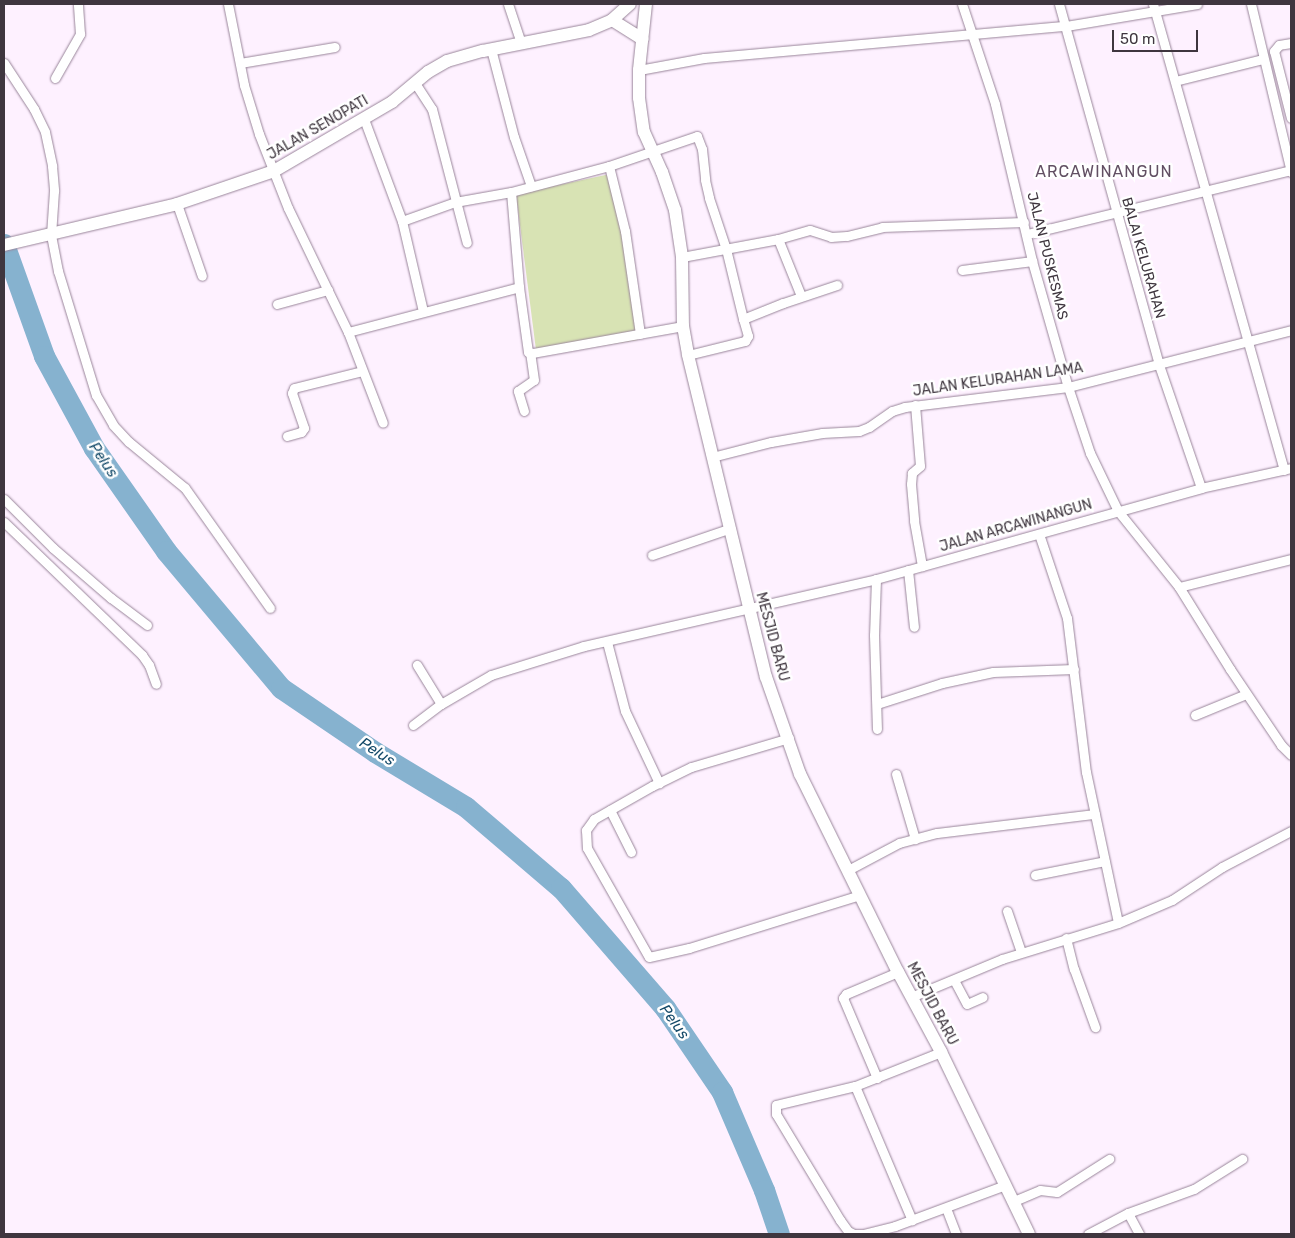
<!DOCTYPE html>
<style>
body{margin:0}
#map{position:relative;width:1295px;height:1238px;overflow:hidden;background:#fef1ff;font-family:Rubik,sans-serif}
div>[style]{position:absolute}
.green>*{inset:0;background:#d8e3b4}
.river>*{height:21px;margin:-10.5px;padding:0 10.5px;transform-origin:10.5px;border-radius:10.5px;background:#86b2cf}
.roads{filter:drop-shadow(0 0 1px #99859a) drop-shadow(0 0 1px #99859a)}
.street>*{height:9px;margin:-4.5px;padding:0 4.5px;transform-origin:4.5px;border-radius:4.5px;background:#fff}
.secondary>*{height:12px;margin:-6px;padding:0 6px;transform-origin:6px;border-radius:6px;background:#fff}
span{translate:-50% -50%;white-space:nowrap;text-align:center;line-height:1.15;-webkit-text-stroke:5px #fff;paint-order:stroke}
.street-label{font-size:14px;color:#3f363f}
.water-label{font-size:15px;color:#144a69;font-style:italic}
.quarter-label{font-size:16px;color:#624f63;letter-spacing:1px}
.frame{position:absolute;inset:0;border:5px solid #3f363f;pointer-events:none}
.scale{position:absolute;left:1112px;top:30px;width:86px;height:22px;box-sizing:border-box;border:2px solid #3f363f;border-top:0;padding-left:6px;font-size:15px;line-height:18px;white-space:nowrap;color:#3f363f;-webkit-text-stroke:4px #fff;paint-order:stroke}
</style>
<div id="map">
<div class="green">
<i style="clip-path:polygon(615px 173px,638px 340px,551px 354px,536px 350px,516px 194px)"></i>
</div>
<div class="river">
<i style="left:4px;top:244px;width:119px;rotate:70.3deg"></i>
<i style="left:44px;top:356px;width:105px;rotate:61.5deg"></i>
<i style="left:94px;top:448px;width:126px;rotate:55deg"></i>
<i style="left:166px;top:551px;width:179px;rotate:50deg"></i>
<i style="left:281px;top:688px;width:114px;rotate:34.2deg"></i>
<i style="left:375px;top:752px;width:106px;rotate:31.1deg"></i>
<i style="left:466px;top:807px;width:125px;rotate:40.5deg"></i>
<i style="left:561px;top:888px;width:159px;rotate:49.1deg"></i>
<i style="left:665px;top:1008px;width:102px;rotate:55.8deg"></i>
<i style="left:722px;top:1092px;width:107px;rotate:66.8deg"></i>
<i style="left:764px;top:1190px;width:46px;rotate:71.2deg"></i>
</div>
<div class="roads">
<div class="street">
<i style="left:228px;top:4px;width:83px;rotate:78.8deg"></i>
<i style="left:244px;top:85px;width:51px;rotate:73deg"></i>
<i style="left:259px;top:134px;width:79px;rotate:68.6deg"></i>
<i style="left:288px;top:208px;width:138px;rotate:64.2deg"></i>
<i style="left:348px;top:332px;width:97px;rotate:69deg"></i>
<i style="left:508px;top:4px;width:41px;rotate:71.6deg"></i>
<i style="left:962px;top:4px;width:105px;rotate:71.7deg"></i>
<i style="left:995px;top:104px;width:161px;rotate:76.7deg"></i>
<i style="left:1032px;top:261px;width:131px;rotate:74.1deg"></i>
<i style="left:1068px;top:387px;width:70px;rotate:71.6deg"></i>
<i style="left:1090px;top:453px;width:64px;rotate:64.2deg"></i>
<i style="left:1118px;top:511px;width:97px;rotate:51.2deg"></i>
<i style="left:1179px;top:587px;width:97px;rotate:58.1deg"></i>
<i style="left:1230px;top:669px;width:92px;rotate:56.1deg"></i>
<i style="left:1281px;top:745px;width:14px;rotate:45deg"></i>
<i style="left:1059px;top:4px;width:375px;rotate:74.5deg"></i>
<i style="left:1159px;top:365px;width:130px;rotate:71.1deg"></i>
<i style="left:1153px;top:4px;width:484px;rotate:74.3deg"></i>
<i style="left:1251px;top:4px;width:173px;rotate:76.6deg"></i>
<i style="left:1291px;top:43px;width:12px;rotate:171deg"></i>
<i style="left:1279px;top:45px;width:8px;rotate:130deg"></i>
<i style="left:1274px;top:51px;width:69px;rotate:75.8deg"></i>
<i style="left:491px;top:49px;width:91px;rotate:75.4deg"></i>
<i style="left:514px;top:137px;width:52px;rotate:70.9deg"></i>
<i style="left:4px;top:63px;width:55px;rotate:56.9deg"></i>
<i style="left:34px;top:109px;width:25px;rotate:64deg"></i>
<i style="left:45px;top:132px;width:35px;rotate:78deg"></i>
<i style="left:52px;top:166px;width:25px;rotate:85deg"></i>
<i style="left:54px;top:191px;width:44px;rotate:93.9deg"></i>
<i style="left:51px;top:235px;width:37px;rotate:79deg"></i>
<i style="left:58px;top:271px;width:130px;rotate:73deg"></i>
<i style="left:96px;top:395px;width:34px;rotate:60deg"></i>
<i style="left:113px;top:425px;width:23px;rotate:47deg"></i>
<i style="left:129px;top:442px;width:72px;rotate:39.4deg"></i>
<i style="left:185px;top:488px;width:147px;rotate:54.7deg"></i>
<i style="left:240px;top:63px;width:96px;rotate:-9.6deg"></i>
<i style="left:639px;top:70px;width:66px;rotate:-10.5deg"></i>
<i style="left:704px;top:58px;width:363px;rotate:-5.1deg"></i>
<i style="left:1066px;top:26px;width:133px;rotate:-9.5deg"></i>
<i style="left:55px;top:78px;width:51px;rotate:-60.4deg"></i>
<i style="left:80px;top:34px;width:30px;rotate:-94deg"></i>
<i style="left:1175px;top:81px;width:91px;rotate:-14deg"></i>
<i style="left:415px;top:83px;width:31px;rotate:57deg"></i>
<i style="left:432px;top:109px;width:138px;rotate:75.4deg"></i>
<i style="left:364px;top:119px;width:109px;rotate:69.6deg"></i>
<i style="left:402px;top:221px;width:92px;rotate:76.9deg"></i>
<i style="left:609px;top:166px;width:67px;rotate:76.2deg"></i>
<i style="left:625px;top:231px;width:104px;rotate:81.7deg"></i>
<i style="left:177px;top:204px;width:76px;rotate:70.9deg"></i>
<i style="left:402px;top:221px;width:56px;rotate:-19.7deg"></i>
<i style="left:455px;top:202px;width:57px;rotate:-10.1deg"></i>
<i style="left:1027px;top:234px;width:272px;rotate:-13.6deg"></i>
<i style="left:778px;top:239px;width:61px;rotate:68deg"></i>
<i style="left:682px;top:257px;width:98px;rotate:-10.6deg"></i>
<i style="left:778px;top:239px;width:33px;rotate:-16deg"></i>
<i style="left:810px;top:230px;width:22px;rotate:18deg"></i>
<i style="left:831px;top:237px;width:16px;rotate:-4deg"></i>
<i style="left:847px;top:236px;width:36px;rotate:-14deg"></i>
<i style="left:882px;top:227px;width:142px;rotate:-2deg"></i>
<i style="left:962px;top:270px;width:71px;rotate:-7.3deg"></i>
<i style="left:277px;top:304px;width:53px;rotate:-15.4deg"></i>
<i style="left:683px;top:326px;width:152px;rotate:169.8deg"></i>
<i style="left:533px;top:353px;width:5px;rotate:-169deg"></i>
<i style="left:528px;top:352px;width:66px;rotate:-97.9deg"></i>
<i style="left:519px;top:287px;width:95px;rotate:-94.8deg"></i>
<i style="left:511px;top:192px;width:101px;rotate:-14.9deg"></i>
<i style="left:609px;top:166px;width:93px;rotate:-18.8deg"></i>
<i style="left:697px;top:136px;width:14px;rotate:69deg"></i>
<i style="left:702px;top:149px;width:31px;rotate:84deg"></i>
<i style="left:705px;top:180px;width:18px;rotate:77deg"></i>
<i style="left:709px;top:198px;width:54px;rotate:71.6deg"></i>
<i style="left:726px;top:249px;width:72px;rotate:76.3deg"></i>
<i style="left:348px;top:332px;width:177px;rotate:-14.7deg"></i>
<i style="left:688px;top:355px;width:59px;rotate:-13.8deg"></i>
<i style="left:745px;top:341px;width:6px;rotate:-59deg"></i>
<i style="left:748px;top:336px;width:18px;rotate:-106deg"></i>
<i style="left:743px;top:319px;width:43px;rotate:-21.8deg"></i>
<i style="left:783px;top:303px;width:57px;rotate:-18.4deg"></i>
<i style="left:915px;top:405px;width:61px;rotate:85.3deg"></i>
<i style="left:920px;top:466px;width:11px;rotate:139deg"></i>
<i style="left:912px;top:473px;width:11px;rotate:95deg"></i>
<i style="left:911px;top:484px;width:37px;rotate:85deg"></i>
<i style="left:914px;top:521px;width:46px;rotate:79.9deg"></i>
<i style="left:524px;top:411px;width:21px;rotate:-107deg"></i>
<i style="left:518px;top:391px;width:19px;rotate:-35deg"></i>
<i style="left:534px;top:380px;width:27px;rotate:-98deg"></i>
<i style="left:287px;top:436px;width:15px;rotate:-16deg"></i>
<i style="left:301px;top:432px;width:5px;rotate:-53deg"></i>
<i style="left:304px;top:428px;width:37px;rotate:-109deg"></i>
<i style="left:292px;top:393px;width:5px;rotate:-68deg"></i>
<i style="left:294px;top:388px;width:70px;rotate:-14deg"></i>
<i style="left:712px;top:457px;width:61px;rotate:-14.3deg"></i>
<i style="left:771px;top:442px;width:52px;rotate:-10deg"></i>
<i style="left:822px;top:433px;width:37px;rotate:-3deg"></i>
<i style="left:859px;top:431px;width:11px;rotate:-22deg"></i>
<i style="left:869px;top:427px;width:28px;rotate:-35deg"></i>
<i style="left:892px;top:411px;width:14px;rotate:-17deg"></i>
<i style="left:905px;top:407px;width:164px;rotate:-7deg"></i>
<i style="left:1068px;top:387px;width:230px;rotate:-14.3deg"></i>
<i style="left:4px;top:499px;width:69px;rotate:45deg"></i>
<i style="left:53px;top:548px;width:77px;rotate:40.8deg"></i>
<i style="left:111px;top:598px;width:45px;rotate:36.9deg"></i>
<i style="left:4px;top:522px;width:192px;rotate:43.9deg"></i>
<i style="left:142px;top:655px;width:12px;rotate:55deg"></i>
<i style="left:149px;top:665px;width:20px;rotate:70deg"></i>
<i style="left:1039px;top:534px;width:89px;rotate:71.6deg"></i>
<i style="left:1067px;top:618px;width:155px;rotate:83deg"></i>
<i style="left:1086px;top:772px;width:154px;rotate:78deg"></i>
<i style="left:652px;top:555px;width:83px;rotate:-18.9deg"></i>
<i style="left:908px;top:570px;width:57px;rotate:84deg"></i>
<i style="left:876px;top:579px;width:56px;rotate:92deg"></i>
<i style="left:874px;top:635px;width:94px;rotate:88.2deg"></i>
<i style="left:1179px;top:587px;width:115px;rotate:-14deg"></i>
<i style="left:607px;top:642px;width:71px;rotate:75.4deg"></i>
<i style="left:625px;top:711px;width:80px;rotate:64.7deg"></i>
<i style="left:441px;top:704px;width:58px;rotate:-30.1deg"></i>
<i style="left:491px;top:675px;width:97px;rotate:-17.3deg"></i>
<i style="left:584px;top:646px;width:300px;rotate:-12.9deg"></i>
<i style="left:876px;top:579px;width:337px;rotate:-15.6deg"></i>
<i style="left:1201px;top:488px;width:92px;rotate:-12.5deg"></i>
<i style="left:877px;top:704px;width:68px;rotate:-17.9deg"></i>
<i style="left:942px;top:683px;width:52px;rotate:-12.2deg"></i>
<i style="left:993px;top:672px;width:81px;rotate:-2.1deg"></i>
<i style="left:1195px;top:715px;width:55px;rotate:-22.4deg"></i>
<i style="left:413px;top:725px;width:35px;rotate:-37deg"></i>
<i style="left:441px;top:704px;width:46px;rotate:-121.6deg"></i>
<i style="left:789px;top:738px;width:102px;rotate:163.5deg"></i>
<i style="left:691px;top:767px;width:43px;rotate:154deg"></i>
<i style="left:652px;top:786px;width:67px;rotate:150.4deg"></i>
<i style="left:594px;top:819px;width:14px;rotate:126deg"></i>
<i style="left:586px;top:830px;width:18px;rotate:87deg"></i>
<i style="left:587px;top:848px;width:125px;rotate:60.4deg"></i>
<i style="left:649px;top:957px;width:41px;rotate:-12.7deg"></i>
<i style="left:689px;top:948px;width:179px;rotate:-17.2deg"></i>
<i style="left:896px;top:774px;width:68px;rotate:73.7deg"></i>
<i style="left:610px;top:810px;width:47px;rotate:63.4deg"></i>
<i style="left:848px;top:870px;width:58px;rotate:-27.9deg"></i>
<i style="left:899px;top:843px;width:39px;rotate:-15deg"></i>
<i style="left:937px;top:833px;width:159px;rotate:-6.9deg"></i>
<i style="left:1035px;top:875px;width:71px;rotate:-11.3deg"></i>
<i style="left:1007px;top:911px;width:43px;rotate:71.1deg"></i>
<i style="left:1066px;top:938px;width:32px;rotate:76deg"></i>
<i style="left:1074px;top:969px;width:62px;rotate:70.1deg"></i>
<i style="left:954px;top:980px;width:27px;rotate:62deg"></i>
<i style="left:967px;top:1004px;width:17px;rotate:-24deg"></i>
<i style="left:911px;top:997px;width:99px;rotate:-22.7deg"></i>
<i style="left:1002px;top:959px;width:121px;rotate:-17.2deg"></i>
<i style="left:1118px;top:923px;width:59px;rotate:-23.1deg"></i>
<i style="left:1172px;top:900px;width:60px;rotate:-33.4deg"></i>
<i style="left:1222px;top:867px;width:78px;rotate:-27.6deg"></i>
<i style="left:941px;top:1052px;width:92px;rotate:158.4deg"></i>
<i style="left:855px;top:1086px;width:81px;rotate:166.5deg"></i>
<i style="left:776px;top:1105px;width:9px;rotate:90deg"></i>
<i style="left:776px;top:1114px;width:124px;rotate:58.9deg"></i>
<i style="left:840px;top:1220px;width:14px;rotate:54deg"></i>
<i style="left:848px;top:1231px;width:7px;rotate:27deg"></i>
<i style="left:854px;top:1234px;width:9px"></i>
<i style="left:863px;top:1234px;width:33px;rotate:-14deg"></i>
<i style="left:895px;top:1226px;width:117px;rotate:-20.4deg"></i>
<i style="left:877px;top:1078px;width:87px;rotate:-113deg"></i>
<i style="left:843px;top:998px;width:5px;rotate:-53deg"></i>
<i style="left:846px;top:994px;width:56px;rotate:-22.9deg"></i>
<i style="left:855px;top:1086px;width:146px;rotate:67deg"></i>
<i style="left:1014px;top:1201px;width:28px;rotate:-23deg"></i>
<i style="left:1040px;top:1190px;width:17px;rotate:7deg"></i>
<i style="left:1057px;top:1192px;width:62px;rotate:-32.4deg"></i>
<i style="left:946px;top:1208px;width:28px;rotate:69deg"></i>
<i style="left:1128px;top:1213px;width:24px;rotate:62deg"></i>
<i style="left:1088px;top:1234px;width:45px;rotate:-27.7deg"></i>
<i style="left:1128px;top:1213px;width:70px;rotate:-20deg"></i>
<i style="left:1194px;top:1189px;width:57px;rotate:-32deg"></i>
</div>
<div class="secondary">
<i style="left:646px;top:4px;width:66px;rotate:96.1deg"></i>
<i style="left:639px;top:70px;width:28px;rotate:90deg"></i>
<i style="left:639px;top:98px;width:34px;rotate:82deg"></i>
<i style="left:644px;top:132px;width:44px;rotate:65.8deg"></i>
<i style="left:662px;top:172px;width:40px;rotate:71.1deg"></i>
<i style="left:675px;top:210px;width:48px;rotate:81.5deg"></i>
<i style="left:682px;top:257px;width:69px;rotate:89.2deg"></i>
<i style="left:683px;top:326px;width:29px;rotate:80deg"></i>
<i style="left:688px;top:355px;width:331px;rotate:76.4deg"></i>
<i style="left:766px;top:677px;width:103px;rotate:70.7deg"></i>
<i style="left:800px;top:774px;width:221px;rotate:63.7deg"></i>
<i style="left:898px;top:972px;width:91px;rotate:61.7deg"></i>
<i style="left:941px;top:1052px;width:202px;rotate:64.2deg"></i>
<i style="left:612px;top:20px;width:36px;rotate:32deg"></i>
<i style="left:4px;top:245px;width:178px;rotate:-13.3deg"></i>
<i style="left:177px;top:204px;width:102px;rotate:-18.8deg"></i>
<i style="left:274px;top:171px;width:137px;rotate:-30.3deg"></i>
<i style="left:392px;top:102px;width:47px;rotate:-39.8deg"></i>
<i style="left:428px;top:72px;width:22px;rotate:-30deg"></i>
<i style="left:447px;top:61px;width:37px;rotate:-16deg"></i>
<i style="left:483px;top:51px;width:108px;rotate:-11.2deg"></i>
<i style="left:589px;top:30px;width:25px;rotate:-23deg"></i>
<i style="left:612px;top:20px;width:24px;rotate:-42deg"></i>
</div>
</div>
<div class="street-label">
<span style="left:318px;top:128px;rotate:-30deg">JALAN SENOPATI</span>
<span style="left:1047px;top:256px;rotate:76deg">JALAN PUSKESMAS</span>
<span style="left:1143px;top:258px;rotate:74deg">BALAI KELURAHAN</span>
<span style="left:998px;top:380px;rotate:-8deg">JALAN KELURAHAN LAMA</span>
<span style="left:1016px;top:526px;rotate:-16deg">JALAN ARCAWINANGUN</span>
<span style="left:772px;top:637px;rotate:75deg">MESJID BARU</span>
<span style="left:932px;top:1004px;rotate:62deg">MESJID BARU</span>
</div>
<div class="water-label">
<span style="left:103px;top:460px;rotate:56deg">Pelus</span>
<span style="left:377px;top:752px;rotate:33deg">Pelus</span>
<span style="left:674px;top:1022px;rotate:54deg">Pelus</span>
</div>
<div class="quarter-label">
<span style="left:1104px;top:172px">ARCAWINANGUN</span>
</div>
<div class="frame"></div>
<div class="scale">50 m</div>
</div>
